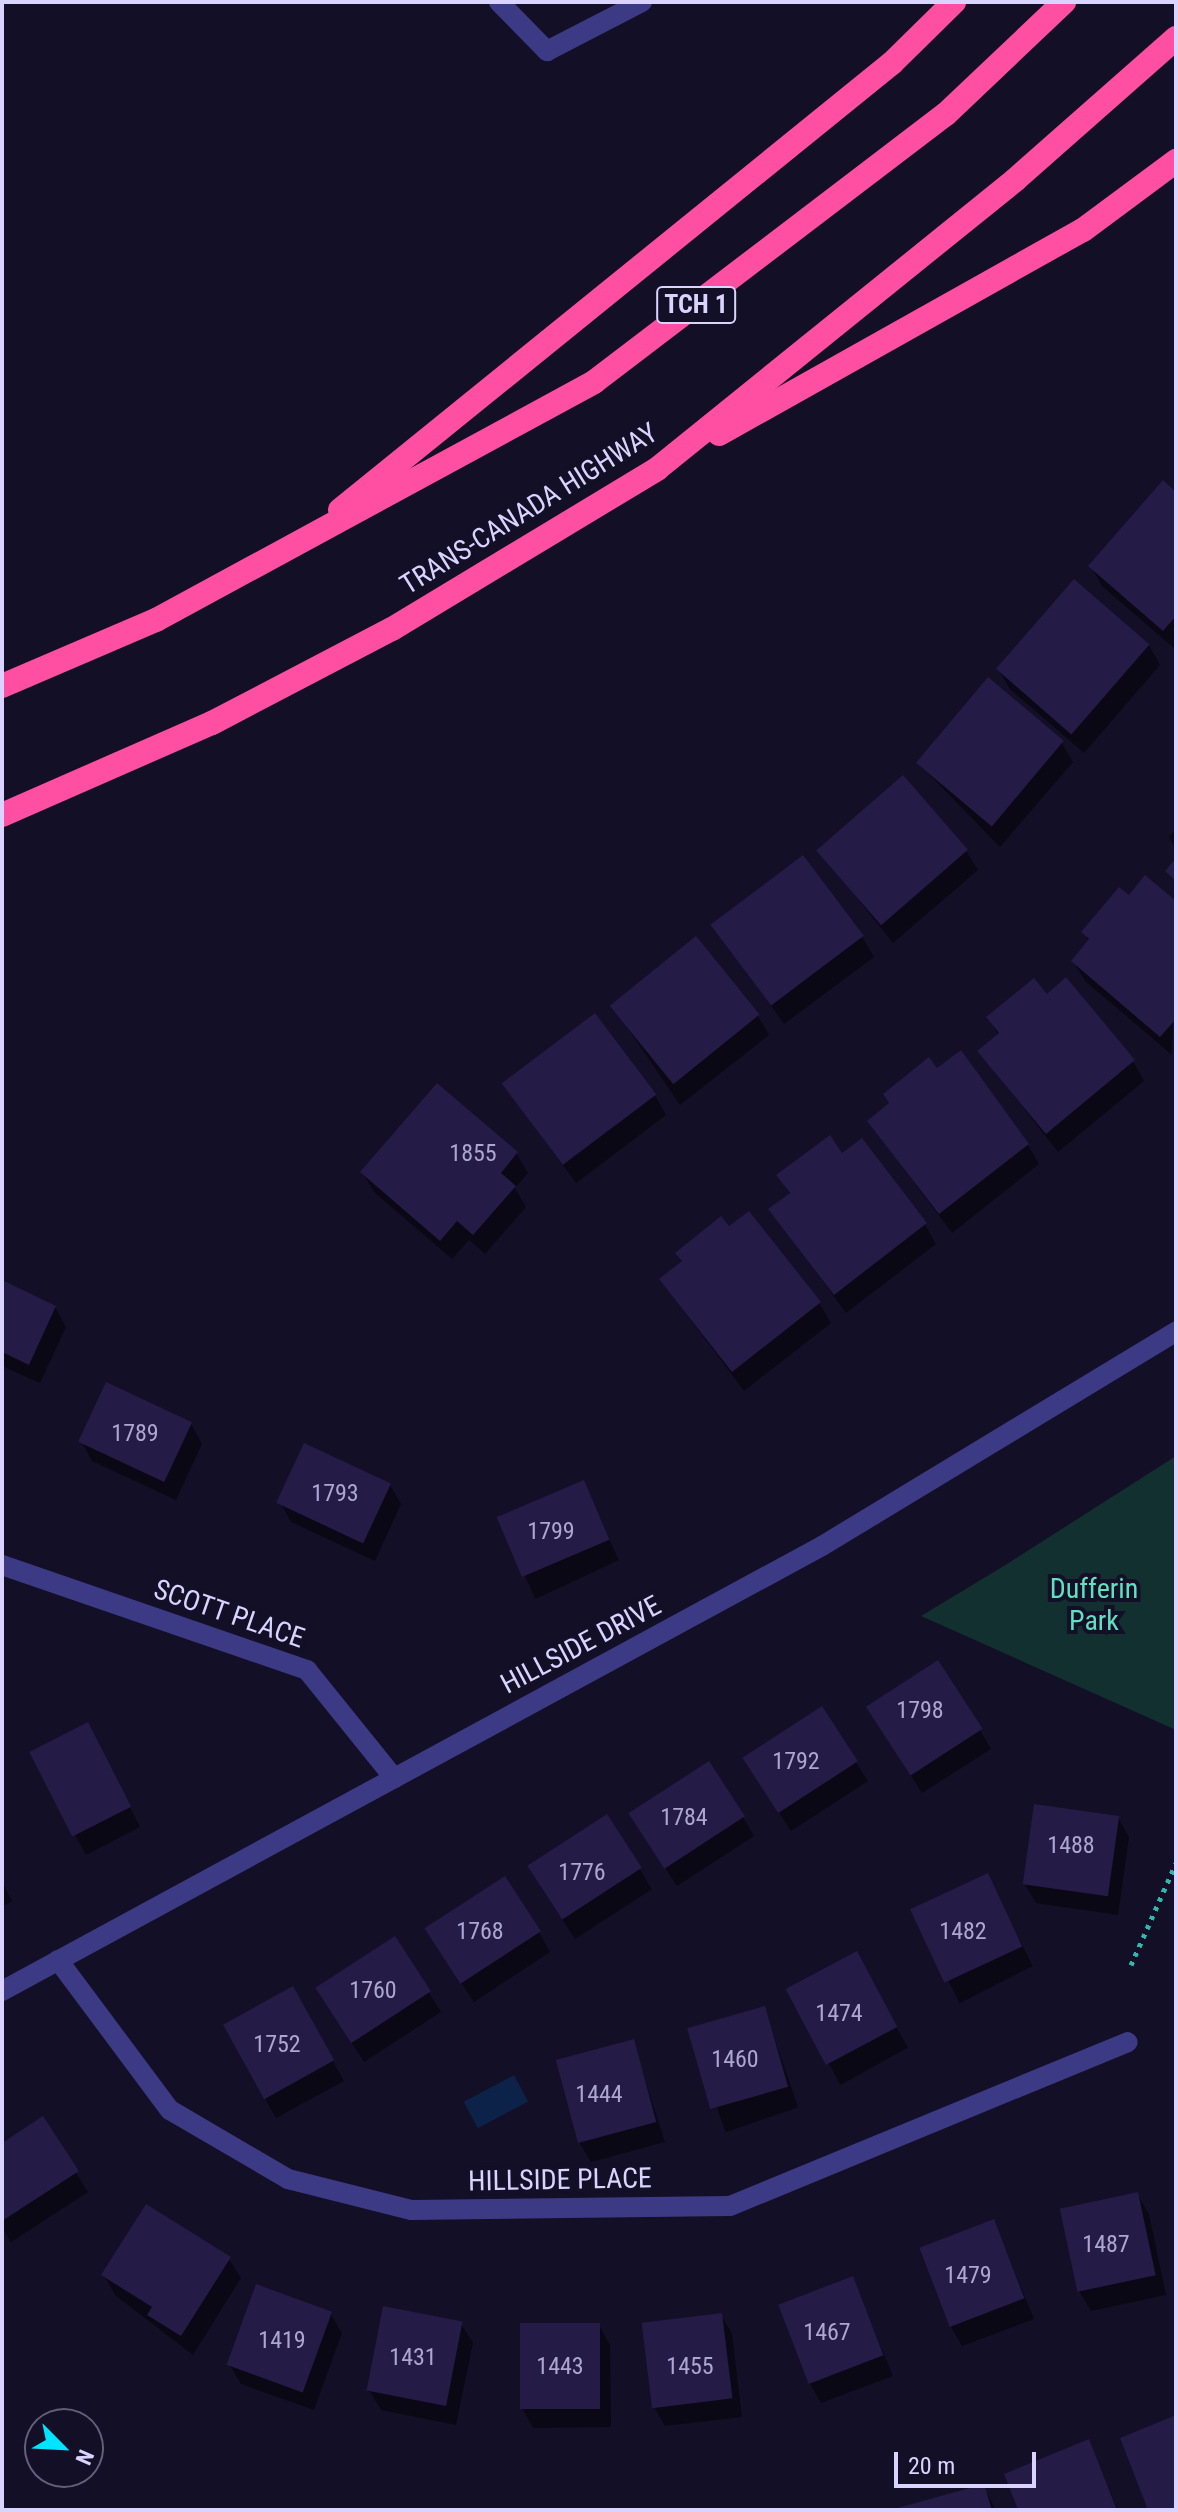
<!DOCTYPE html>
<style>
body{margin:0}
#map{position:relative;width:1178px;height:2512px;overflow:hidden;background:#130f26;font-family:"Roboto Condensed",sans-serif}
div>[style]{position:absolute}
.green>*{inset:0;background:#12302f}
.water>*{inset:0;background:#0c2248;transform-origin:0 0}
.shadow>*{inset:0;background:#0007;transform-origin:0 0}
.building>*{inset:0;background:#241b47;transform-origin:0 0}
.path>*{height:5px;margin-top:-2.5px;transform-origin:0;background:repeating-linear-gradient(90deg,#2fb8b0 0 4px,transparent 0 10px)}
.service>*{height:20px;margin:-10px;padding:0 10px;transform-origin:10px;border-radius:10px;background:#3d3a85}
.minor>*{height:20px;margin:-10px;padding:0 10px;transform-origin:10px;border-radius:10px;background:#3d3a85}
.tertiary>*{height:20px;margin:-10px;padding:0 10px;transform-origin:10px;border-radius:10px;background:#3d3a85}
.motorway>*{height:24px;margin:-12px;padding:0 12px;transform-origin:12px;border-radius:12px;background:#ff4fa3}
span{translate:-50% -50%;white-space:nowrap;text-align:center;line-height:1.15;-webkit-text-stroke:8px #130f26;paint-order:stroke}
.number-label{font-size:24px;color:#aca6d1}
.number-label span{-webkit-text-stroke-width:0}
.shield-label span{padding:2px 6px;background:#130f26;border:2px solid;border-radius:6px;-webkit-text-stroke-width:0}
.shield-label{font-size:26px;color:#d9d4ff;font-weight:700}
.street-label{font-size:28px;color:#d9d4ff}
.park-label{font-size:28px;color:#5fe0c0}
.frame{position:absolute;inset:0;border:4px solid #d9d4ff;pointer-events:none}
.north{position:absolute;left:24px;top:2408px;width:80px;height:80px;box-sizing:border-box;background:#130f26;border:2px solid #625e7d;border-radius:50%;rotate:114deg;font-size:22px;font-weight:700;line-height:32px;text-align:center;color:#d9d4ff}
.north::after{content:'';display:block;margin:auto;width:28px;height:36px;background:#00e5ff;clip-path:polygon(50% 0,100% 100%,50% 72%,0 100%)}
.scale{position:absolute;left:894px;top:2452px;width:142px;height:36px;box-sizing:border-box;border:4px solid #d9d4ff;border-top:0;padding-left:10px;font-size:24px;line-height:28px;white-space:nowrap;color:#d9d4ff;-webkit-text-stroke:6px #130f26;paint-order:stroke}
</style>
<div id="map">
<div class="green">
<i style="clip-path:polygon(1176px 1456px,1176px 1730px,921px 1616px,1007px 1564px)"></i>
</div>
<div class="water">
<i style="left:514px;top:2075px;width:30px;height:57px;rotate:62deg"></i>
</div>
<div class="shadow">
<i style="clip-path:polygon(1176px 495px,1176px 648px,1175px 649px,1102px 586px,1091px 566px)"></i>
<i style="clip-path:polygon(1149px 645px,1160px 665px,1084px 753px,1010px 689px,998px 669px)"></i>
<i style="clip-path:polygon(1061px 742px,1073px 762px,1000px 847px,917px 762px)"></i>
<i style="clip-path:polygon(1176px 829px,1176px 850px,1169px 837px)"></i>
<i style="clip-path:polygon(819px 850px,966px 851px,978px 870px,893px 943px)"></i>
<i style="clip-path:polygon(1129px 898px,1176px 903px,1172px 1055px,1085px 981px,1073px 961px,1089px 942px,1084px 933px)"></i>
<i style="clip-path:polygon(714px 925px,862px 937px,874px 957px,784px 1024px)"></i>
<i style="clip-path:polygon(1047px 997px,1133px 1061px,1144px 1081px,1058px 1152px,980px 1052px,999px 1036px,988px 1018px)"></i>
<i style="clip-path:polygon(612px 1005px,758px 1016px,769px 1035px,680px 1105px)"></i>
<i style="clip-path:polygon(937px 1071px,1028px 1145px,1039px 1164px,952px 1233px,869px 1122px)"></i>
<i style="clip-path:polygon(505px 1085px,655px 1095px,666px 1115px,576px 1183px)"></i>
<i style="clip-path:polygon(516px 1153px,528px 1173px,515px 1188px,526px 1207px,485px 1254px,469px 1240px,452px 1259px,374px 1192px,362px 1172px)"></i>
<i style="clip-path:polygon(842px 1156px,925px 1225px,936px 1244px,846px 1313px,771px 1210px,790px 1195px,779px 1176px)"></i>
<i style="clip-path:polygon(729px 1229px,819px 1303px,831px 1323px,744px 1391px,661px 1280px,683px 1263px,677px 1253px)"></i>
<i style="clip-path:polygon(2px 1283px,55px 1307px,66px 1327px,40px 1383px,2px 1366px)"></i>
<i style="clip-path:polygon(191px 1424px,202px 1444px,176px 1500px,92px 1461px,81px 1441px)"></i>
<i style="left:583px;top:1483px;width:85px;height:92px;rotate:65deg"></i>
<i style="clip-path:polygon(390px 1485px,401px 1504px,375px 1561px,291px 1522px,280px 1502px)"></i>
<i style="clip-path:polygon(880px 1727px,980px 1730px,991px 1749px,922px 1793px)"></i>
<i style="clip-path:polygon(98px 1744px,140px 1827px,86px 1855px,75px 1835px)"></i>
<i style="clip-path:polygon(856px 1762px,868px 1781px,791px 1831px,756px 1778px)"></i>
<i style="clip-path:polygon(606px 1816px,652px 1889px,575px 1939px,540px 1886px)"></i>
<i style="clip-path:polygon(743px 1817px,754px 1836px,677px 1886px,643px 1834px)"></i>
<i style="clip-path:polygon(1118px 1818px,1129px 1837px,1118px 1915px,1036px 1903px,1024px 1883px)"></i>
<i style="left:987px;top:1876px;width:101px;height:82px;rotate:63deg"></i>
<i style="clip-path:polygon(2px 1882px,12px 1901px,2px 1907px)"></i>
<i style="clip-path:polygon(539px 1932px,550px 1952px,474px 2002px,439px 1949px)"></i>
<i style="clip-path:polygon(395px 1939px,441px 2012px,364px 2062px,330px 2009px)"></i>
<i style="left:856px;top:1954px;width:107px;height:77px;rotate:61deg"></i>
<i style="clip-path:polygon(304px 2008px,344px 2081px,276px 2118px,265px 2099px)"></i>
<i style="left:764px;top:2008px;width:105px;height:77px;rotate:71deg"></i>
<i style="clip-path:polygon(633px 2042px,665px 2142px,591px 2162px,579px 2142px)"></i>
<i style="clip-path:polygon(42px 2119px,88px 2192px,11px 2242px,2px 2228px,2px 2146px)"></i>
<i style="clip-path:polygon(1137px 2194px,1149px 2214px,1166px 2295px,1091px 2311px,1079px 2291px)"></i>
<i style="clip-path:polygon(994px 2222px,1034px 2319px,962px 2346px,951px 2327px)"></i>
<i style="clip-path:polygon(229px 2259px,241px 2278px,193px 2355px,115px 2295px,104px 2275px)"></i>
<i style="clip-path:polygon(852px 2278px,893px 2376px,821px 2403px,810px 2384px)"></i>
<i style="clip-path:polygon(330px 2313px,342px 2333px,314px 2410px,241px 2384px,229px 2364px)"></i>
<i style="clip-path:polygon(721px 2315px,732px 2334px,742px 2417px,665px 2426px,654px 2407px)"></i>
<i style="clip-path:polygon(461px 2324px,473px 2343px,456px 2425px,381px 2410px,369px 2390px)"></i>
<i style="clip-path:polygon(599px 2325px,610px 2345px,611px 2427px,533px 2428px,522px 2408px)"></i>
<i style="clip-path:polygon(1089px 2442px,1118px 2510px,1020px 2510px)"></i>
<i style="clip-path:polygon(983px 2486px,996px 2510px,899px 2510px)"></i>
</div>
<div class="building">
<i style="clip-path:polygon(1163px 480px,1176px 492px,1176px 616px,1163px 631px,1088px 566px)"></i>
<i style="left:1074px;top:579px;width:100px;height:119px;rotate:41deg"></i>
<i style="left:988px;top:677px;width:99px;height:112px;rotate:40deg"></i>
<i style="left:903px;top:775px;width:99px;height:115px;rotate:49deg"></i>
<i style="left:803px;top:855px;width:101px;height:116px;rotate:53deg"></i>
<i style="clip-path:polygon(1176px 858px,1176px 881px,1165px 871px)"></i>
<i style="clip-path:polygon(1145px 875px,1176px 901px,1176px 1019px,1160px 1037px,1071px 961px,1089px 939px,1081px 932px,1119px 887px,1129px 895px)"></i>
<i style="left:696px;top:936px;width:101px;height:111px;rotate:51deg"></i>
<i style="clip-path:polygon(1066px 977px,1135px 1060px,1046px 1134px,977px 1051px,999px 1033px,986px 1017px,1034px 978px,1047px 994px)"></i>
<i style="left:595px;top:1013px;width:102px;height:117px;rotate:53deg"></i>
<i style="clip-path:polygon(961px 1050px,1029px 1144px,939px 1214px,867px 1121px,889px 1103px,883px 1094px,929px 1057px,937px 1068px)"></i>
<i style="clip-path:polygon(437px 1083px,518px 1152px,501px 1173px,516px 1186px,473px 1235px,457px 1221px,440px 1241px,360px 1172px)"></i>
<i style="clip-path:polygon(830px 1135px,842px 1153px,862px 1138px,927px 1223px,834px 1295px,768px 1209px,790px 1193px,776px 1175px)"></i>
<i style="clip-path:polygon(749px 1211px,821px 1302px,732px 1372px,659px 1279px,682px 1261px,675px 1253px,721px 1216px,729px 1226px)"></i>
<i style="clip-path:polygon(2px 1280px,56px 1306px,29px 1365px,2px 1352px)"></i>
<i style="left:106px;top:1382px;width:95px;height:66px;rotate:25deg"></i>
<i style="left:304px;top:1443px;width:96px;height:66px;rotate:25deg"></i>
<i style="left:584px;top:1480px;width:65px;height:95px;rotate:67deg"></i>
<i style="left:938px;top:1660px;width:82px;height:86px;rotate:57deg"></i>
<i style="left:822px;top:1706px;width:66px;height:95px;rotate:57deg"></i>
<i style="left:88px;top:1722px;width:95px;height:66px;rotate:63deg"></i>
<i style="left:709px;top:1761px;width:66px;height:96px;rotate:57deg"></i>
<i style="left:1034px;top:1804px;width:86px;height:81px;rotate:8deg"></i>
<i style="left:607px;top:1814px;width:64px;height:95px;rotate:57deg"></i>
<i style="left:988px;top:1873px;width:81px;height:86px;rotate:65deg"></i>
<i style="left:505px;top:1876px;width:66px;height:96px;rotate:57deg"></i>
<i style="left:395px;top:1936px;width:66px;height:95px;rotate:57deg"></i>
<i style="left:857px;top:1951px;width:86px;height:81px;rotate:62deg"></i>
<i style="left:293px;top:1986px;width:85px;height:80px;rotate:61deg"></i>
<i style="left:765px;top:2006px;width:84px;height:81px;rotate:74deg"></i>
<i style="left:634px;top:2039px;width:86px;height:81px;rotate:75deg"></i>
<i style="clip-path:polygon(43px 2116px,79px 2171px,2px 2221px,2px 2143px)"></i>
<i style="left:1138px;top:2192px;width:85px;height:80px;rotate:78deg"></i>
<i style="clip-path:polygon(146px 2204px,231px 2257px,181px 2336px,147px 2315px,152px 2307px,101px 2275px)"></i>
<i style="left:994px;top:2219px;width:85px;height:80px;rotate:69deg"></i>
<i style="left:853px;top:2276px;width:85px;height:80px;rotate:69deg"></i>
<i style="left:256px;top:2284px;width:81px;height:86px;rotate:20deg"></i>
<i style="left:383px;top:2306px;width:81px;height:86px;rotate:11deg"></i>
<i style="left:722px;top:2313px;width:86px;height:81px;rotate:83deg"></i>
<i style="left:520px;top:2323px;width:80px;height:86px"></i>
<i style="clip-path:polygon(1176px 2415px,1176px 2510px,1148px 2510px,1120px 2438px)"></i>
<i style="clip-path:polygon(1089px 2439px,1117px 2510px,1018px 2510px,1004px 2474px)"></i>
<i style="clip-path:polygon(984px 2484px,992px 2510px,895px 2510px,894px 2509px)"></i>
</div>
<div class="path">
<i style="left:1131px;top:1965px;width:111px;rotate:-66.2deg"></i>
</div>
<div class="service">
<i style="left:499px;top:2px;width:69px;rotate:45.6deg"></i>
<i style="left:547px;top:51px;width:107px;rotate:-27.3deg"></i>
</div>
<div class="minor">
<i style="left:2px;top:1565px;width:323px;rotate:19deg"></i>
<i style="left:307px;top:1670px;width:139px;rotate:51.1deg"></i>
<i style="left:58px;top:1960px;width:187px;rotate:53.3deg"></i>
<i style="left:170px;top:2110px;width:137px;rotate:30.3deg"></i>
<i style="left:288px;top:2179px;width:127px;rotate:14.1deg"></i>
<i style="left:411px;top:2210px;width:319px;rotate:-0.7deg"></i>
<i style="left:730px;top:2206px;width:430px;rotate:-22.4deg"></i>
</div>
<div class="tertiary">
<i style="left:2px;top:1991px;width:933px;rotate:-28.49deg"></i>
<i style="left:822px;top:1546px;width:414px;rotate:-31.2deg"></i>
</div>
<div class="motorway">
<i style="left:719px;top:434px;width:417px;rotate:-29.3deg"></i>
<i style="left:1083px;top:230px;width:116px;rotate:-36.6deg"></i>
<i style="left:340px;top:510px;width:710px;rotate:-39deg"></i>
<i style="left:892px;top:63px;width:87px;rotate:-44.5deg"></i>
<i style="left:2px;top:686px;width:168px;rotate:-23.2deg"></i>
<i style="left:156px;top:620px;width:498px;rotate:-28.5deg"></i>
<i style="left:594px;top:382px;width:442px;rotate:-37.3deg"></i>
<i style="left:946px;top:114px;width:163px;rotate:-43.5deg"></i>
<i style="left:2px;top:815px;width:229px;rotate:-23.7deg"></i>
<i style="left:212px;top:723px;width:203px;rotate:-27.6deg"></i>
<i style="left:392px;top:629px;width:310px;rotate:-31.1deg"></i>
<i style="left:657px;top:469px;width:460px;rotate:-38.9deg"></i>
<i style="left:1015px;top:180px;width:215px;rotate:-41.4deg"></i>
</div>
<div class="number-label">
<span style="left:473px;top:1154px">1855</span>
<span style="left:135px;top:1434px">1789</span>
<span style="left:335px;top:1494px">1793</span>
<span style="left:551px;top:1532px">1799</span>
<span style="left:920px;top:1711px">1798</span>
<span style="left:796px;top:1762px">1792</span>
<span style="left:684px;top:1818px">1784</span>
<span style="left:1071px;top:1846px">1488</span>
<span style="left:582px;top:1873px">1776</span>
<span style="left:480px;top:1932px">1768</span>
<span style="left:963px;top:1932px">1482</span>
<span style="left:373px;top:1991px">1760</span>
<span style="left:839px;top:2014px">1474</span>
<span style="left:277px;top:2045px">1752</span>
<span style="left:735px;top:2060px">1460</span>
<span style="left:599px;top:2095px">1444</span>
<span style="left:1106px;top:2245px">1487</span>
<span style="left:968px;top:2276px">1479</span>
<span style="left:827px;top:2333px">1467</span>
<span style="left:282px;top:2341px">1419</span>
<span style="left:413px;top:2358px">1431</span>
<span style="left:560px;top:2367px">1443</span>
<span style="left:690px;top:2367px">1455</span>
</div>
<div class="shield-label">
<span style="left:696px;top:305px">TCH 1</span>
</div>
<div class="street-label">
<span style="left:529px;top:509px;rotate:-32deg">TRANS-CANADA HIGHWAY</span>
<span style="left:229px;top:1614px;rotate:19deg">SCOTT PLACE</span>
<span style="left:581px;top:1645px;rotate:-28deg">HILLSIDE DRIVE</span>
<span style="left:560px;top:2180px;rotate:-1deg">HILLSIDE PLACE</span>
</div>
<div class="park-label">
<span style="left:1094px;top:1605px">Dufferin<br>Park</span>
</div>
<div class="frame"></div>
<div class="north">N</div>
<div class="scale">20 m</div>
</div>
